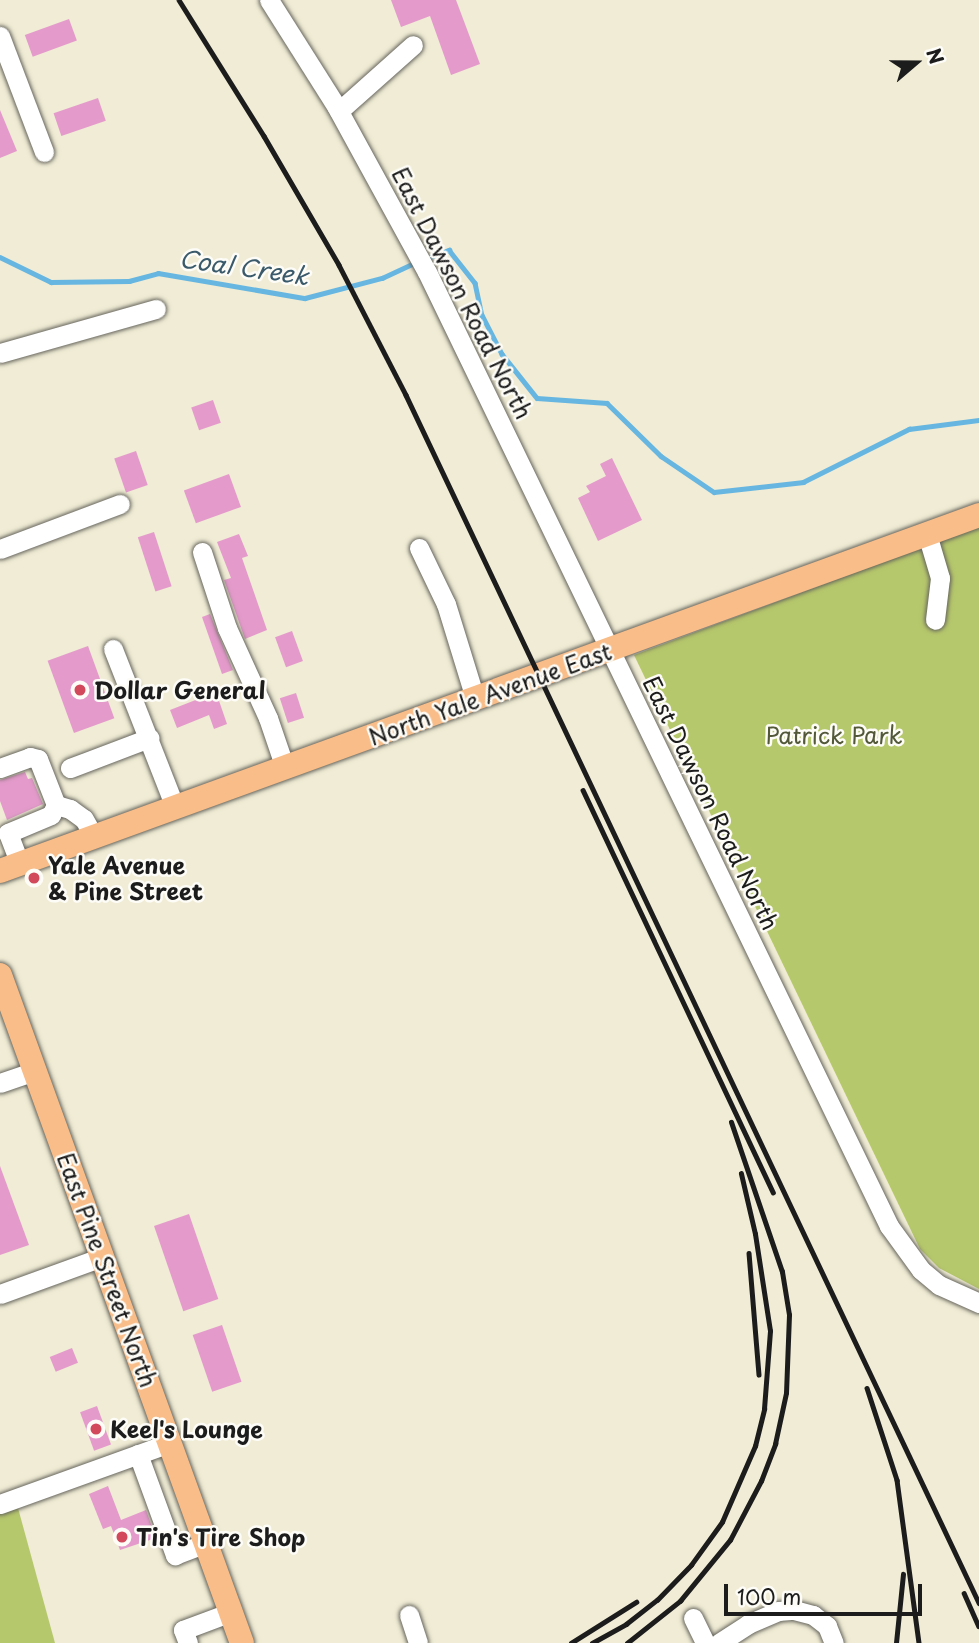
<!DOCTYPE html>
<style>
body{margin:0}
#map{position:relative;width:979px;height:1643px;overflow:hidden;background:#f0ecd5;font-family:"Playpen Sans",sans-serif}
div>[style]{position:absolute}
.green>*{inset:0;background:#b6c86c}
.stream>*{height:4.5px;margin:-2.25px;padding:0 2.25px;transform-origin:2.25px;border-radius:2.25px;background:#66b6e1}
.building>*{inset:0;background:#e49bcb;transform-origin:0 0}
.roads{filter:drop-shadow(0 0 2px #66655d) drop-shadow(0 0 2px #66655d)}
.minor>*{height:19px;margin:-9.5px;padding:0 9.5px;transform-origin:9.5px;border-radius:9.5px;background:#fff}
.major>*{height:24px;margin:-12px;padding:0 12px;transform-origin:12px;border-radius:12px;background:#f8bd89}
.rail>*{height:4.5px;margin:-2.25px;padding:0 2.25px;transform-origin:2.25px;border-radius:2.25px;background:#1c1c1c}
.dots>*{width:19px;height:19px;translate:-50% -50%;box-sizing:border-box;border:4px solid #fdfcf7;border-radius:50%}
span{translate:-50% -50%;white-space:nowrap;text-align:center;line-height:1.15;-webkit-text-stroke:5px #fdfcf7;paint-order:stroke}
.street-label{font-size:23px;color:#1c1c1c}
.poi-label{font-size:23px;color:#1c1c1c;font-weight:700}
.left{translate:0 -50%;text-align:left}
.park-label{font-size:23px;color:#525838}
.water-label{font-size:24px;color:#3a5a6b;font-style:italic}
.north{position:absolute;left:881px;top:28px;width:70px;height:70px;-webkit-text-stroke:5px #fdfcf7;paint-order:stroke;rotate:70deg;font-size:19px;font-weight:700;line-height:28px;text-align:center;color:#1c1c1c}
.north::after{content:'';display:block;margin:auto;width:24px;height:32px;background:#1c1c1c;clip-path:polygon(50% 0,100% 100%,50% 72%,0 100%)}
.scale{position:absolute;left:724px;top:1584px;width:198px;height:32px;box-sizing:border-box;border:4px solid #1c1c1c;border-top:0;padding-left:9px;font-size:21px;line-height:24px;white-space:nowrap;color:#1c1c1c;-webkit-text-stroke:5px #fdfcf7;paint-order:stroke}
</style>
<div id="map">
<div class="green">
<i style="clip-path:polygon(979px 526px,979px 1289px,939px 1268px,920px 1249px,634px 655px)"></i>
<i style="clip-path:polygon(18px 1508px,55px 1643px,0 1643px,0 1514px)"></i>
</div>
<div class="stream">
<i style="left:0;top:257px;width:57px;rotate:26.1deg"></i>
<i style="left:51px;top:282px;width:78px;rotate:-0.7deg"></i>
<i style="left:129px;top:281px;width:30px;rotate:-15deg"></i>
<i style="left:158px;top:273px;width:149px;rotate:9.7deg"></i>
<i style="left:305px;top:298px;width:80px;rotate:-14.6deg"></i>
<i style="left:382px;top:278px;width:38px;rotate:-25deg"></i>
<i style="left:425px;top:259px;width:26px;rotate:-21deg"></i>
<i style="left:449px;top:250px;width:42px;rotate:51.8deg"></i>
<i style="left:475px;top:283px;width:33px;rotate:78deg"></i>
<i style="left:482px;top:315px;width:44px;rotate:62.9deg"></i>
<i style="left:502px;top:354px;width:56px;rotate:51.5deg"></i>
<i style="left:537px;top:398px;width:70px;rotate:4.1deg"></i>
<i style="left:607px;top:403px;width:76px;rotate:44.5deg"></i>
<i style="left:661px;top:456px;width:64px;rotate:34.2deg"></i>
<i style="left:714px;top:492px;width:90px;rotate:-6.4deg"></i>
<i style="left:803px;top:482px;width:119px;rotate:-26.6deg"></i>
<i style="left:909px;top:429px;width:71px;rotate:-7.3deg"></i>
</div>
<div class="building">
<i style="clip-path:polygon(391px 0,456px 0,480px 64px,451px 75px,430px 16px,401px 27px)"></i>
<i style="left:69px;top:19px;width:23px;height:47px;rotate:70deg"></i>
<i style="left:98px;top:98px;width:24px;height:47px;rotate:71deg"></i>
<i style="clip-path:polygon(0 110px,17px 151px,0 158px)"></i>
<i style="left:213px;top:400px;width:24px;height:23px;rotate:71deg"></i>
<i style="left:136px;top:451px;width:36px;height:23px;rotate:71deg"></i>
<i style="clip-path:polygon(612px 458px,642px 520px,598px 541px,578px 498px,590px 492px,586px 486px,606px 476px,600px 464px)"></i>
<i style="left:229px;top:474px;width:35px;height:48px;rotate:70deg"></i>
<i style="left:154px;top:532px;width:57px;height:17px;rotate:72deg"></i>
<i style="clip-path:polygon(239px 534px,248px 556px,242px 558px,267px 630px,245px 639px,224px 580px,231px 578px,217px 542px)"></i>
<i style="clip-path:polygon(210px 614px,233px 670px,222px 674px,202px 617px)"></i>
<i style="left:292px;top:631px;width:32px;height:18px;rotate:70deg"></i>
<i style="left:88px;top:646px;width:77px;height:43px;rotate:70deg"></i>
<i style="clip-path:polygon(216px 692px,227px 724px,214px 729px,209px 715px,177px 728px,170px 710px)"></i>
<i style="left:296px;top:693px;width:26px;height:17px;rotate:72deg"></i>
<i style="clip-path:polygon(25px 772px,28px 779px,32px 778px,43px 804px,7px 820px,0 801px,0 780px)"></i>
<i style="clip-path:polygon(0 1166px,29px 1245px,0 1255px)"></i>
<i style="left:189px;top:1214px;width:90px;height:37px;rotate:71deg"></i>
<i style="left:222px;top:1325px;width:60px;height:31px;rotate:71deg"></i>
<i style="left:72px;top:1348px;width:16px;height:24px;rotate:68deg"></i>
<i style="left:97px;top:1406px;width:41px;height:18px;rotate:70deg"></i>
<i style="clip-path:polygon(108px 1486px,121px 1520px,146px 1510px,156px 1538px,120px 1550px,111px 1526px,103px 1529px,89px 1494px)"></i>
</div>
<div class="roads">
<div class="minor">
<i style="left:269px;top:0;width:125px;rotate:57.7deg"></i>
<i style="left:336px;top:106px;width:189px;rotate:61.3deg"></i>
<i style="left:427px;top:272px;width:1060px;rotate:64.16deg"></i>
<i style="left:889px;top:1226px;width:54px;rotate:54deg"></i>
<i style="left:921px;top:1270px;width:23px;rotate:40deg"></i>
<i style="left:939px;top:1285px;width:44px;rotate:24.2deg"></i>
<i style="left:0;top:36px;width:124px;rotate:69.2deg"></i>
<i style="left:339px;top:111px;width:99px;rotate:-41.7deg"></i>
<i style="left:0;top:353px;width:162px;rotate:-15.8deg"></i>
<i style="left:927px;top:534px;width:46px;rotate:73.5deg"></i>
<i style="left:940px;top:578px;width:42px;rotate:96.8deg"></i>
<i style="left:419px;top:548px;width:62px;rotate:64.3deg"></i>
<i style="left:446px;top:604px;width:98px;rotate:72.9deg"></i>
<i style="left:0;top:549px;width:128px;rotate:-20.6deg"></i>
<i style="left:202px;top:552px;width:80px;rotate:71.8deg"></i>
<i style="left:227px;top:628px;width:99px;rotate:65.5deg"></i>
<i style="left:268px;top:718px;width:53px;rotate:71.2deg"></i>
<i style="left:113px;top:649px;width:170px;rotate:68.6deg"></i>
<i style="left:0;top:768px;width:32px;rotate:-20deg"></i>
<i style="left:30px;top:757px;width:8px;rotate:14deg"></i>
<i style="left:38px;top:759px;width:49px;rotate:68.6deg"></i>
<i style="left:56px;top:805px;width:11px;rotate:117deg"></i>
<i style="left:51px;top:815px;width:47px;rotate:157.3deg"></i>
<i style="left:8px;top:833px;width:33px;rotate:69deg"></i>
<i style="left:70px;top:768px;width:85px;rotate:-20.8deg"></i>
<i style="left:56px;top:805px;width:15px;rotate:16deg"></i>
<i style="left:70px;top:809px;width:17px;rotate:36deg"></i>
<i style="left:84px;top:819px;width:21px;rotate:61deg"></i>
<i style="left:0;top:1083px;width:37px;rotate:-19deg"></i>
<i style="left:0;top:1294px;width:109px;rotate:-19.9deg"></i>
<i style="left:138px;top:1454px;width:108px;rotate:69.9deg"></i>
<i style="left:175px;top:1555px;width:33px;rotate:-21deg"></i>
<i style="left:0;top:1504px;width:180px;rotate:-19.8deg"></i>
<i style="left:409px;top:1615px;width:29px;rotate:72deg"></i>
<i style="left:693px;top:1618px;width:28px;rotate:64deg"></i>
<i style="left:188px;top:1643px;width:14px;rotate:-111deg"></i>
<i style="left:183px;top:1630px;width:51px;rotate:-20.6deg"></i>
<i style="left:719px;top:1643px;width:35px;rotate:-33deg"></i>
<i style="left:748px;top:1624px;width:33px;rotate:-23deg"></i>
<i style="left:778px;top:1611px;width:16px;rotate:-4deg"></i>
<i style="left:794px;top:1610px;width:20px;rotate:15deg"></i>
<i style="left:813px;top:1615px;width:18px;rotate:38deg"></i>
<i style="left:827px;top:1626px;width:18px;rotate:68deg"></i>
</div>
<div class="major">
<i style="left:0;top:871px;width:1042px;rotate:-19.98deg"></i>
<i style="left:0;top:975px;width:710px;rotate:70.09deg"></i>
</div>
</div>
<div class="rail">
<i style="left:179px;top:0;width:160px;rotate:58deg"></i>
<i style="left:264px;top:136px;width:149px;rotate:59.8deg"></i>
<i style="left:339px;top:265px;width:146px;rotate:62.7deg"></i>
<i style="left:406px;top:395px;width:1337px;rotate:64.62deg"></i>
<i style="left:583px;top:790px;width:445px;rotate:64.7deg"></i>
<i style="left:749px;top:1253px;width:122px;rotate:85.3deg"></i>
<i style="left:867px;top:1388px;width:97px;rotate:71.9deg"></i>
<i style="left:897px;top:1480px;width:164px;rotate:82.3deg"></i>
<i style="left:964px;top:1593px;width:36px;rotate:66deg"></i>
<i style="left:571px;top:1643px;width:77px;rotate:-32.2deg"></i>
<i style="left:592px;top:1643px;width:39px;rotate:-29deg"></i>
<i style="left:626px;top:1624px;width:39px;rotate:-38deg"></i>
<i style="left:657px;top:1600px;width:49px;rotate:-45.8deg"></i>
<i style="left:691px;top:1565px;width:53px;rotate:-54.2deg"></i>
<i style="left:722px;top:1522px;width:83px;rotate:-66.5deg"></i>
<i style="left:755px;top:1446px;width:38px;rotate:-76deg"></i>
<i style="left:764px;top:1409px;width:78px;rotate:-85.6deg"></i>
<i style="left:770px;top:1331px;width:98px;rotate:-98.8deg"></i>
<i style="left:755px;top:1234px;width:62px;rotate:-103.1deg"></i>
<i style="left:627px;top:1643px;width:68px;rotate:-38.4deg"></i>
<i style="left:680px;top:1601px;width:79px;rotate:-50.7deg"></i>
<i style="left:730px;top:1540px;width:67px;rotate:-62.3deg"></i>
<i style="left:761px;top:1481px;width:40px;rotate:-69deg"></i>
<i style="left:775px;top:1444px;width:52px;rotate:-77.8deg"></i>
<i style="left:786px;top:1393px;width:78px;rotate:-87.8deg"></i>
<i style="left:789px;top:1315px;width:44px;rotate:-99.2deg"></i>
<i style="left:782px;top:1272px;width:158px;rotate:-108.8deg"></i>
<i style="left:896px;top:1643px;width:69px;rotate:-84.2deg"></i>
</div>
<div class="dots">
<i style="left:80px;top:690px;background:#d1495b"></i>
<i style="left:34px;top:878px;background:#d1495b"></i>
<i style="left:96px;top:1429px;background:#d1495b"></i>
<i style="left:122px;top:1537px;background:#d1495b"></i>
</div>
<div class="street-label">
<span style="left:462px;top:293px;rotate:63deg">East Dawson Road North</span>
<span style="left:490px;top:694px;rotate:-20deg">North Yale Avenue East</span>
<span style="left:711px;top:803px;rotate:64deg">East Dawson Road North</span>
<span style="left:107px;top:1270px;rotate:70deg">East Pine Street North</span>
</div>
<div class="poi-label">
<span class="left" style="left:94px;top:690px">Dollar General</span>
<span class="left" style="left:48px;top:878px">Yale Avenue<br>&amp; Pine Street</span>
<span class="left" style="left:110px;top:1429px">Keel's Lounge</span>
<span class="left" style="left:136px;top:1537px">Tin's Tire Shop</span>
</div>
<div class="park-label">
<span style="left:834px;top:735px">Patrick Park</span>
</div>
<div class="water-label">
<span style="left:244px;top:267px;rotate:8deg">Coal Creek</span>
</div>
<div class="north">N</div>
<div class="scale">100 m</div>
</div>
